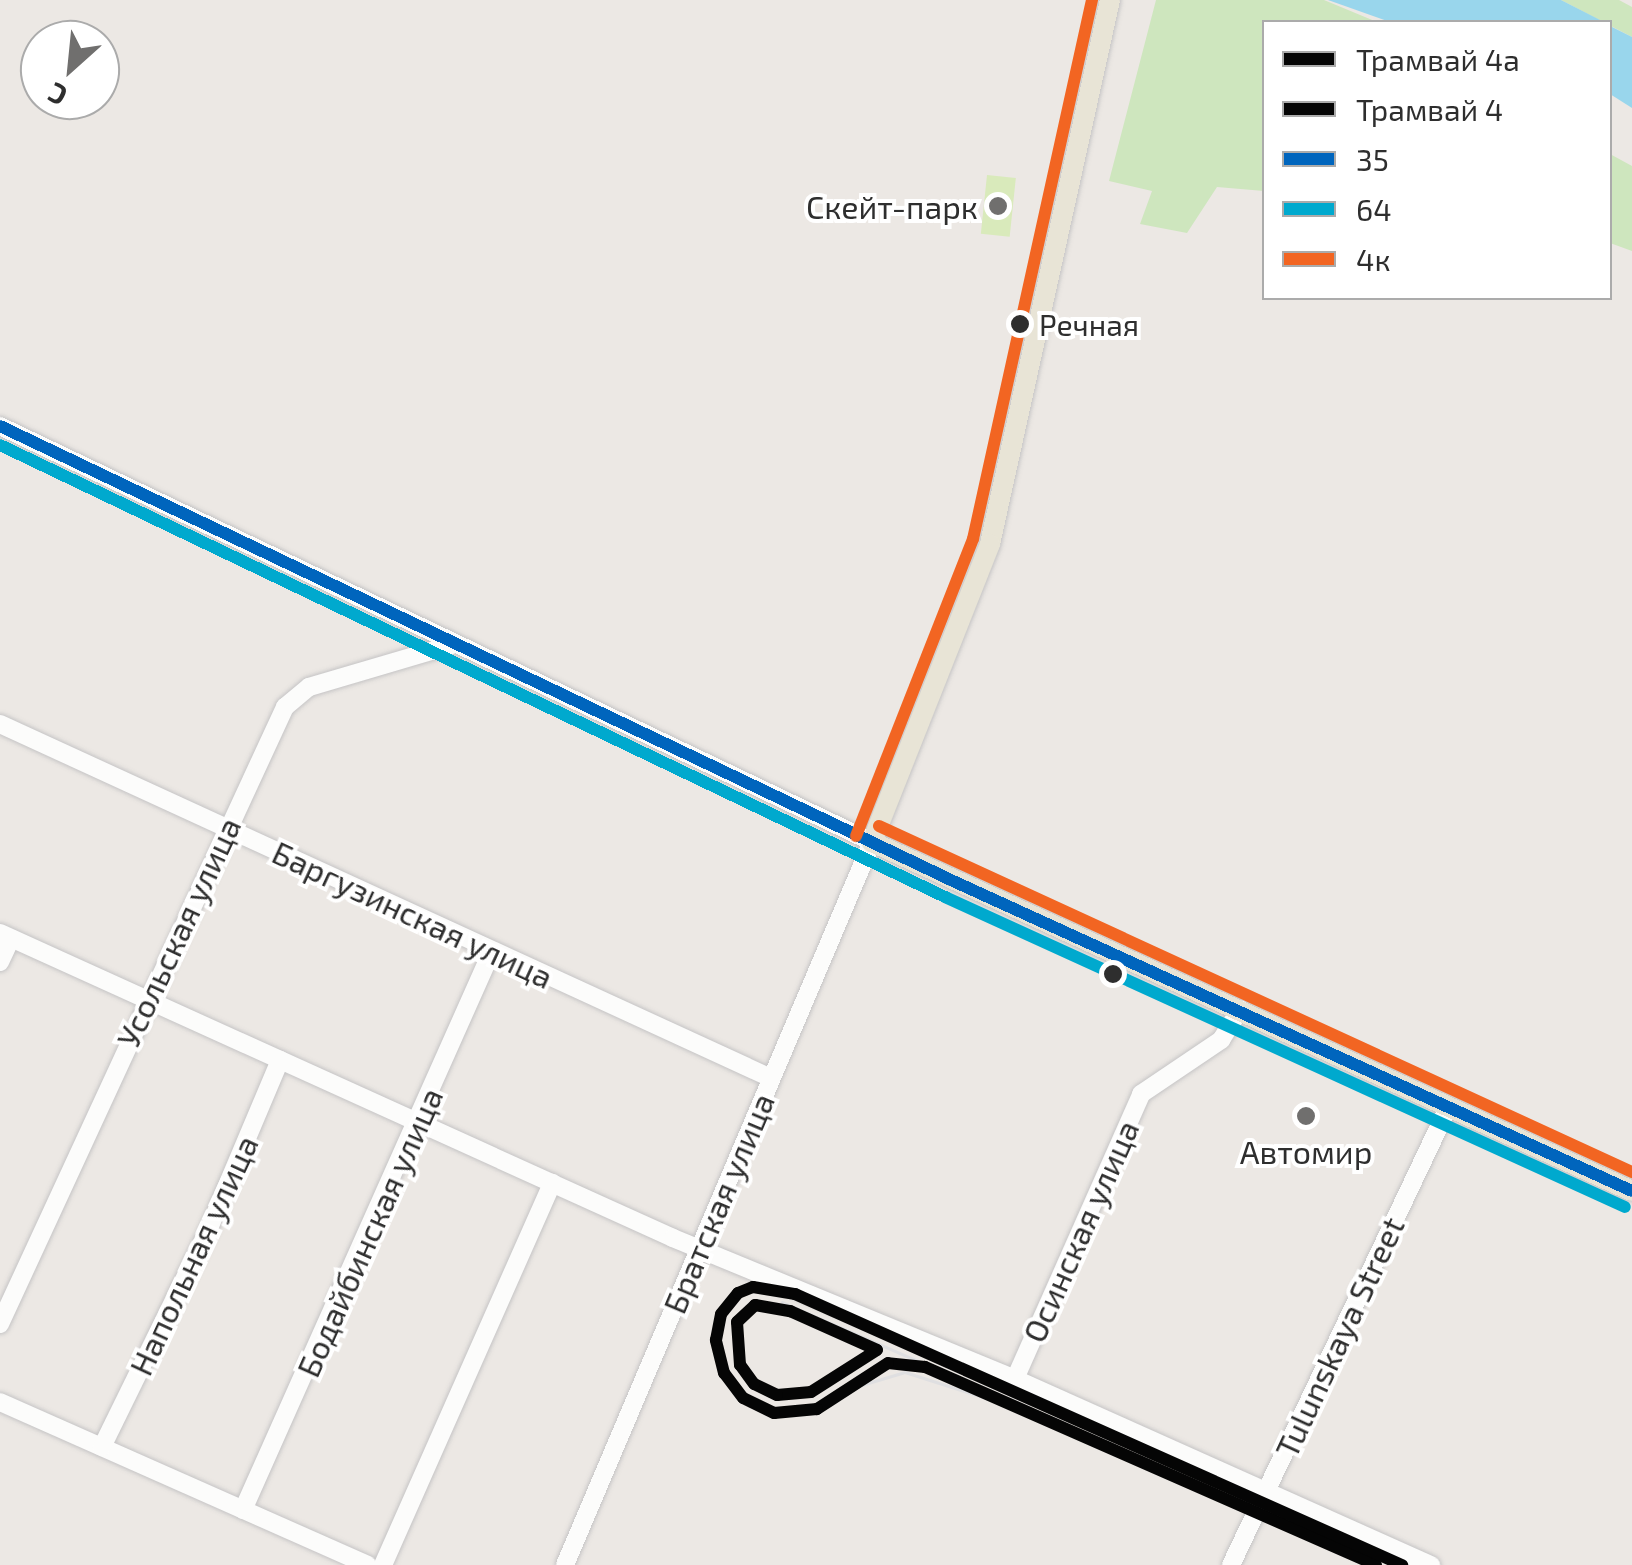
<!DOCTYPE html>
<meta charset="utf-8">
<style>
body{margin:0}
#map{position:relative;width:1632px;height:1565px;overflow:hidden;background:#ece8e4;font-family:"Exo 2",sans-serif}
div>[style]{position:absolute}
.green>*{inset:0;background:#cee6be}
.pitch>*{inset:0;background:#d9eabb;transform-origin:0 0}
.water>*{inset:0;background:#99d6ec}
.roads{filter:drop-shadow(0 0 2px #c5c4c5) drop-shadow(0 0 2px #c5c4c5)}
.minor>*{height:18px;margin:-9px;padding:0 9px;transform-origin:9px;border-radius:9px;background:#fcfcfb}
.major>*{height:20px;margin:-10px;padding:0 10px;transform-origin:10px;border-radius:10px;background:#e8e4d6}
.tram>*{height:2.5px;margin:-1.25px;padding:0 1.25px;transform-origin:1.25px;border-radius:1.25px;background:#dfdfe1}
.bus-1>*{height:12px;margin:-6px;padding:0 6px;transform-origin:6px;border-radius:6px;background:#0065bd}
.bus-2>*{height:12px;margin:-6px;padding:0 6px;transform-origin:6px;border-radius:6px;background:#00a9ce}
.bus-3>*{height:12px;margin:-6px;padding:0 6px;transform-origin:6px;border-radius:6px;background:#f26522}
.tram-1>*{height:12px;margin:-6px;padding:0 6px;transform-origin:6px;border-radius:6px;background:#050505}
.tram-2>*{height:12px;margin:-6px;padding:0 6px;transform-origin:6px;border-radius:6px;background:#050505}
.dots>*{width:28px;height:28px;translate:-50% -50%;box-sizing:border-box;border:5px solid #fff;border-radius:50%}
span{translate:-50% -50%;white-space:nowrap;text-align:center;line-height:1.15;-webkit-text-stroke:8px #fff;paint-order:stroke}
.bus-label{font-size:30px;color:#2e2e2e}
.left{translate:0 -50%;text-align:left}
.poi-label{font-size:32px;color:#2e2e2e}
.right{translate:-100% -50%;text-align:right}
.street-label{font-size:32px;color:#2e2e2e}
.legend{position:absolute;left:1262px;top:20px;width:350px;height:280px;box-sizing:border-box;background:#fff;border:2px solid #ababab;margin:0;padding:12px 18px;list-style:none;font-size:30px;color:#2e2e2e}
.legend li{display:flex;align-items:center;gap:20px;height:50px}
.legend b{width:50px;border:2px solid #ababab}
.north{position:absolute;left:20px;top:20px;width:100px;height:100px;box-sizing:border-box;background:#fff;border:2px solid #ababab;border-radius:50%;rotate:207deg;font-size:28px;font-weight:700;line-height:40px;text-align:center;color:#2e2e2e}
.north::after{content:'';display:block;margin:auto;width:35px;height:45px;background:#706f6e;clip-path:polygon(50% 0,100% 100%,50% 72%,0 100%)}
</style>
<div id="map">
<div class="green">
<i style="clip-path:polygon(1156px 0,1324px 0,1377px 22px,1264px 22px,1264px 191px,1217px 187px,1187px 233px,1140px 224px,1152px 191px,1109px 181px)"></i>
<i style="clip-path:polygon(1561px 0,1619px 0,1632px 7px,1632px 37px)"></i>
<i style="clip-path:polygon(1610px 154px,1632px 166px,1632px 251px,1610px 243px)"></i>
</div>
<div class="pitch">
<i style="left:987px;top:175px;width:29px;height:59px;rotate:6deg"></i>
</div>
<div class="water">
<i style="clip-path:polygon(1328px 0,1561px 0,1604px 22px,1390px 22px)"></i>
<i style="clip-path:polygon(1610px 26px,1632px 37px,1632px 108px,1610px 94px)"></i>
</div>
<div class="roads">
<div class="minor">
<i style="left:0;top:426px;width:966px;rotate:25.5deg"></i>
<i style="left:872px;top:842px;width:785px;rotate:113.01deg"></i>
<i style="left:0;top:724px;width:848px;rotate:24.66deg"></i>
<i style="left:0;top:933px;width:739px;rotate:24.38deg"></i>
<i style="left:673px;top:1238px;width:370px;rotate:22.4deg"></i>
<i style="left:1015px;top:1379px;width:456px;rotate:24.1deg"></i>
<i style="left:0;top:962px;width:26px;rotate:-65deg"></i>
<i style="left:0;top:1324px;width:680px;rotate:-65.21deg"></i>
<i style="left:285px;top:707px;width:31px;rotate:-40deg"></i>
<i style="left:309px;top:687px;width:149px;rotate:-16.4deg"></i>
<i style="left:1015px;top:1379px;width:312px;rotate:-66.1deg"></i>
<i style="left:1141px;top:1094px;width:97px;rotate:-34deg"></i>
<i style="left:1221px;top:1040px;width:36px;rotate:-58deg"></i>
<i style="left:0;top:1402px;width:402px;rotate:23.9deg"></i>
<i style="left:102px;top:1447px;width:238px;rotate:-63.9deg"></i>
<i style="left:207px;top:1233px;width:188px;rotate:-67.1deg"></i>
<i style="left:243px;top:1510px;width:610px;rotate:-66deg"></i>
<i style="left:383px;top:1565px;width:418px;rotate:-66.1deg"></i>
<i style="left:1231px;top:1565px;width:504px;rotate:-64.61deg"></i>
</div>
<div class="major">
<i style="left:1110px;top:0;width:557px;rotate:102.44deg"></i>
<i style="left:990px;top:544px;width:321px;rotate:111.6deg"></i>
<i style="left:872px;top:842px;width:836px;rotate:24.67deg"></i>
</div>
</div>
<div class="tram">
<i style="left:782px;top:1302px;width:169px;rotate:23.4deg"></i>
<i style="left:848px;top:1389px;width:59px;rotate:-16.6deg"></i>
<i style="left:905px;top:1372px;width:144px;rotate:17.8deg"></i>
</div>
<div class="bus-1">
<i style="left:0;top:426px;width:1056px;rotate:25.52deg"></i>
<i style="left:953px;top:881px;width:746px;rotate:24.54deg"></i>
</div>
<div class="bus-2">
<i style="left:0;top:445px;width:1048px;rotate:25.56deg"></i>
<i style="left:945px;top:897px;width:747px;rotate:24.51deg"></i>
</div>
<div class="bus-3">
<i style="left:879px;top:826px;width:829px;rotate:24.68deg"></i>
<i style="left:856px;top:836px;width:319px;rotate:-68.5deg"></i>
<i style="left:973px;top:539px;width:552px;rotate:-77.55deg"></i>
</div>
<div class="tram-1">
<i style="left:1376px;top:1565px;width:493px;rotate:-156.3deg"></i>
<i style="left:925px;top:1367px;width:37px;rotate:-174deg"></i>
<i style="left:888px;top:1363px;width:85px;rotate:147.1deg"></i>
<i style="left:817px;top:1409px;width:43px;rotate:174.7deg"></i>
<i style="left:774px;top:1413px;width:34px;rotate:-154deg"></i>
<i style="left:743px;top:1398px;width:31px;rotate:-127deg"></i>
<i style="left:724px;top:1373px;width:34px;rotate:-104deg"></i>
<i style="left:716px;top:1340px;width:26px;rotate:-79deg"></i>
<i style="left:721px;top:1314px;width:27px;rotate:-51deg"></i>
<i style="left:738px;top:1293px;width:16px;rotate:-22deg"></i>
<i style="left:753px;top:1287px;width:43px;rotate:9.5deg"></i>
<i style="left:795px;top:1294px;width:665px;rotate:24.06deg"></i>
</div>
<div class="tram-2">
<i style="left:755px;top:1305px;width:36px;rotate:10deg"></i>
<i style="left:790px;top:1311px;width:95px;rotate:24.1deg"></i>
<i style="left:877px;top:1350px;width:78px;rotate:147.5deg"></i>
<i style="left:811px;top:1392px;width:34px;rotate:175deg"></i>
<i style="left:777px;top:1395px;width:25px;rotate:-154deg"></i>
<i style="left:754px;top:1384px;width:24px;rotate:-126deg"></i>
<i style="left:740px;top:1365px;width:43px;rotate:-94deg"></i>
<i style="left:737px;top:1322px;width:25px;rotate:-43deg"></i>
</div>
<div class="dots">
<i style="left:998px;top:206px;background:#706f6e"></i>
<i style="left:1020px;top:324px;background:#2e2e2e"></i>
<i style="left:1113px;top:974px;background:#2e2e2e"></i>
<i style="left:1306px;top:1116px;background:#706f6e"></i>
</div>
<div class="bus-label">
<span class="left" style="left:1039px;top:324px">Речная</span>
</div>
<div class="poi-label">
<span class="right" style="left:978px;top:206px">Скейт-парк</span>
<span style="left:1306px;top:1151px">Автомир</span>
</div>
<div class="street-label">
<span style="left:413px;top:914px;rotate:25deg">Баргузинская улица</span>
<span style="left:178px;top:932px;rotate:-65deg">Усольская улица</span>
<span style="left:718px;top:1203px;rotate:-67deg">Братская улица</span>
<span style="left:1080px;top:1231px;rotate:-66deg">Осинская улица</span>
<span style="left:369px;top:1232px;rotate:-66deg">Бодайбинская улица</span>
<span style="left:193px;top:1255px;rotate:-65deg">Напольная улица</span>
<span style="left:1339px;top:1337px;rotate:-65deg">Tulunskaya Street</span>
</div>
<ul class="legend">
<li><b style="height:12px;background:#050505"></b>Трамвай 4a</li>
<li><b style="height:12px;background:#050505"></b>Трамвай 4</li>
<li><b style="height:12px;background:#0065bd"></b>35</li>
<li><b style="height:12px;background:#00a9ce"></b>64</li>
<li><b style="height:12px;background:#f26522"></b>4к</li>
</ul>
<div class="north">С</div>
</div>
